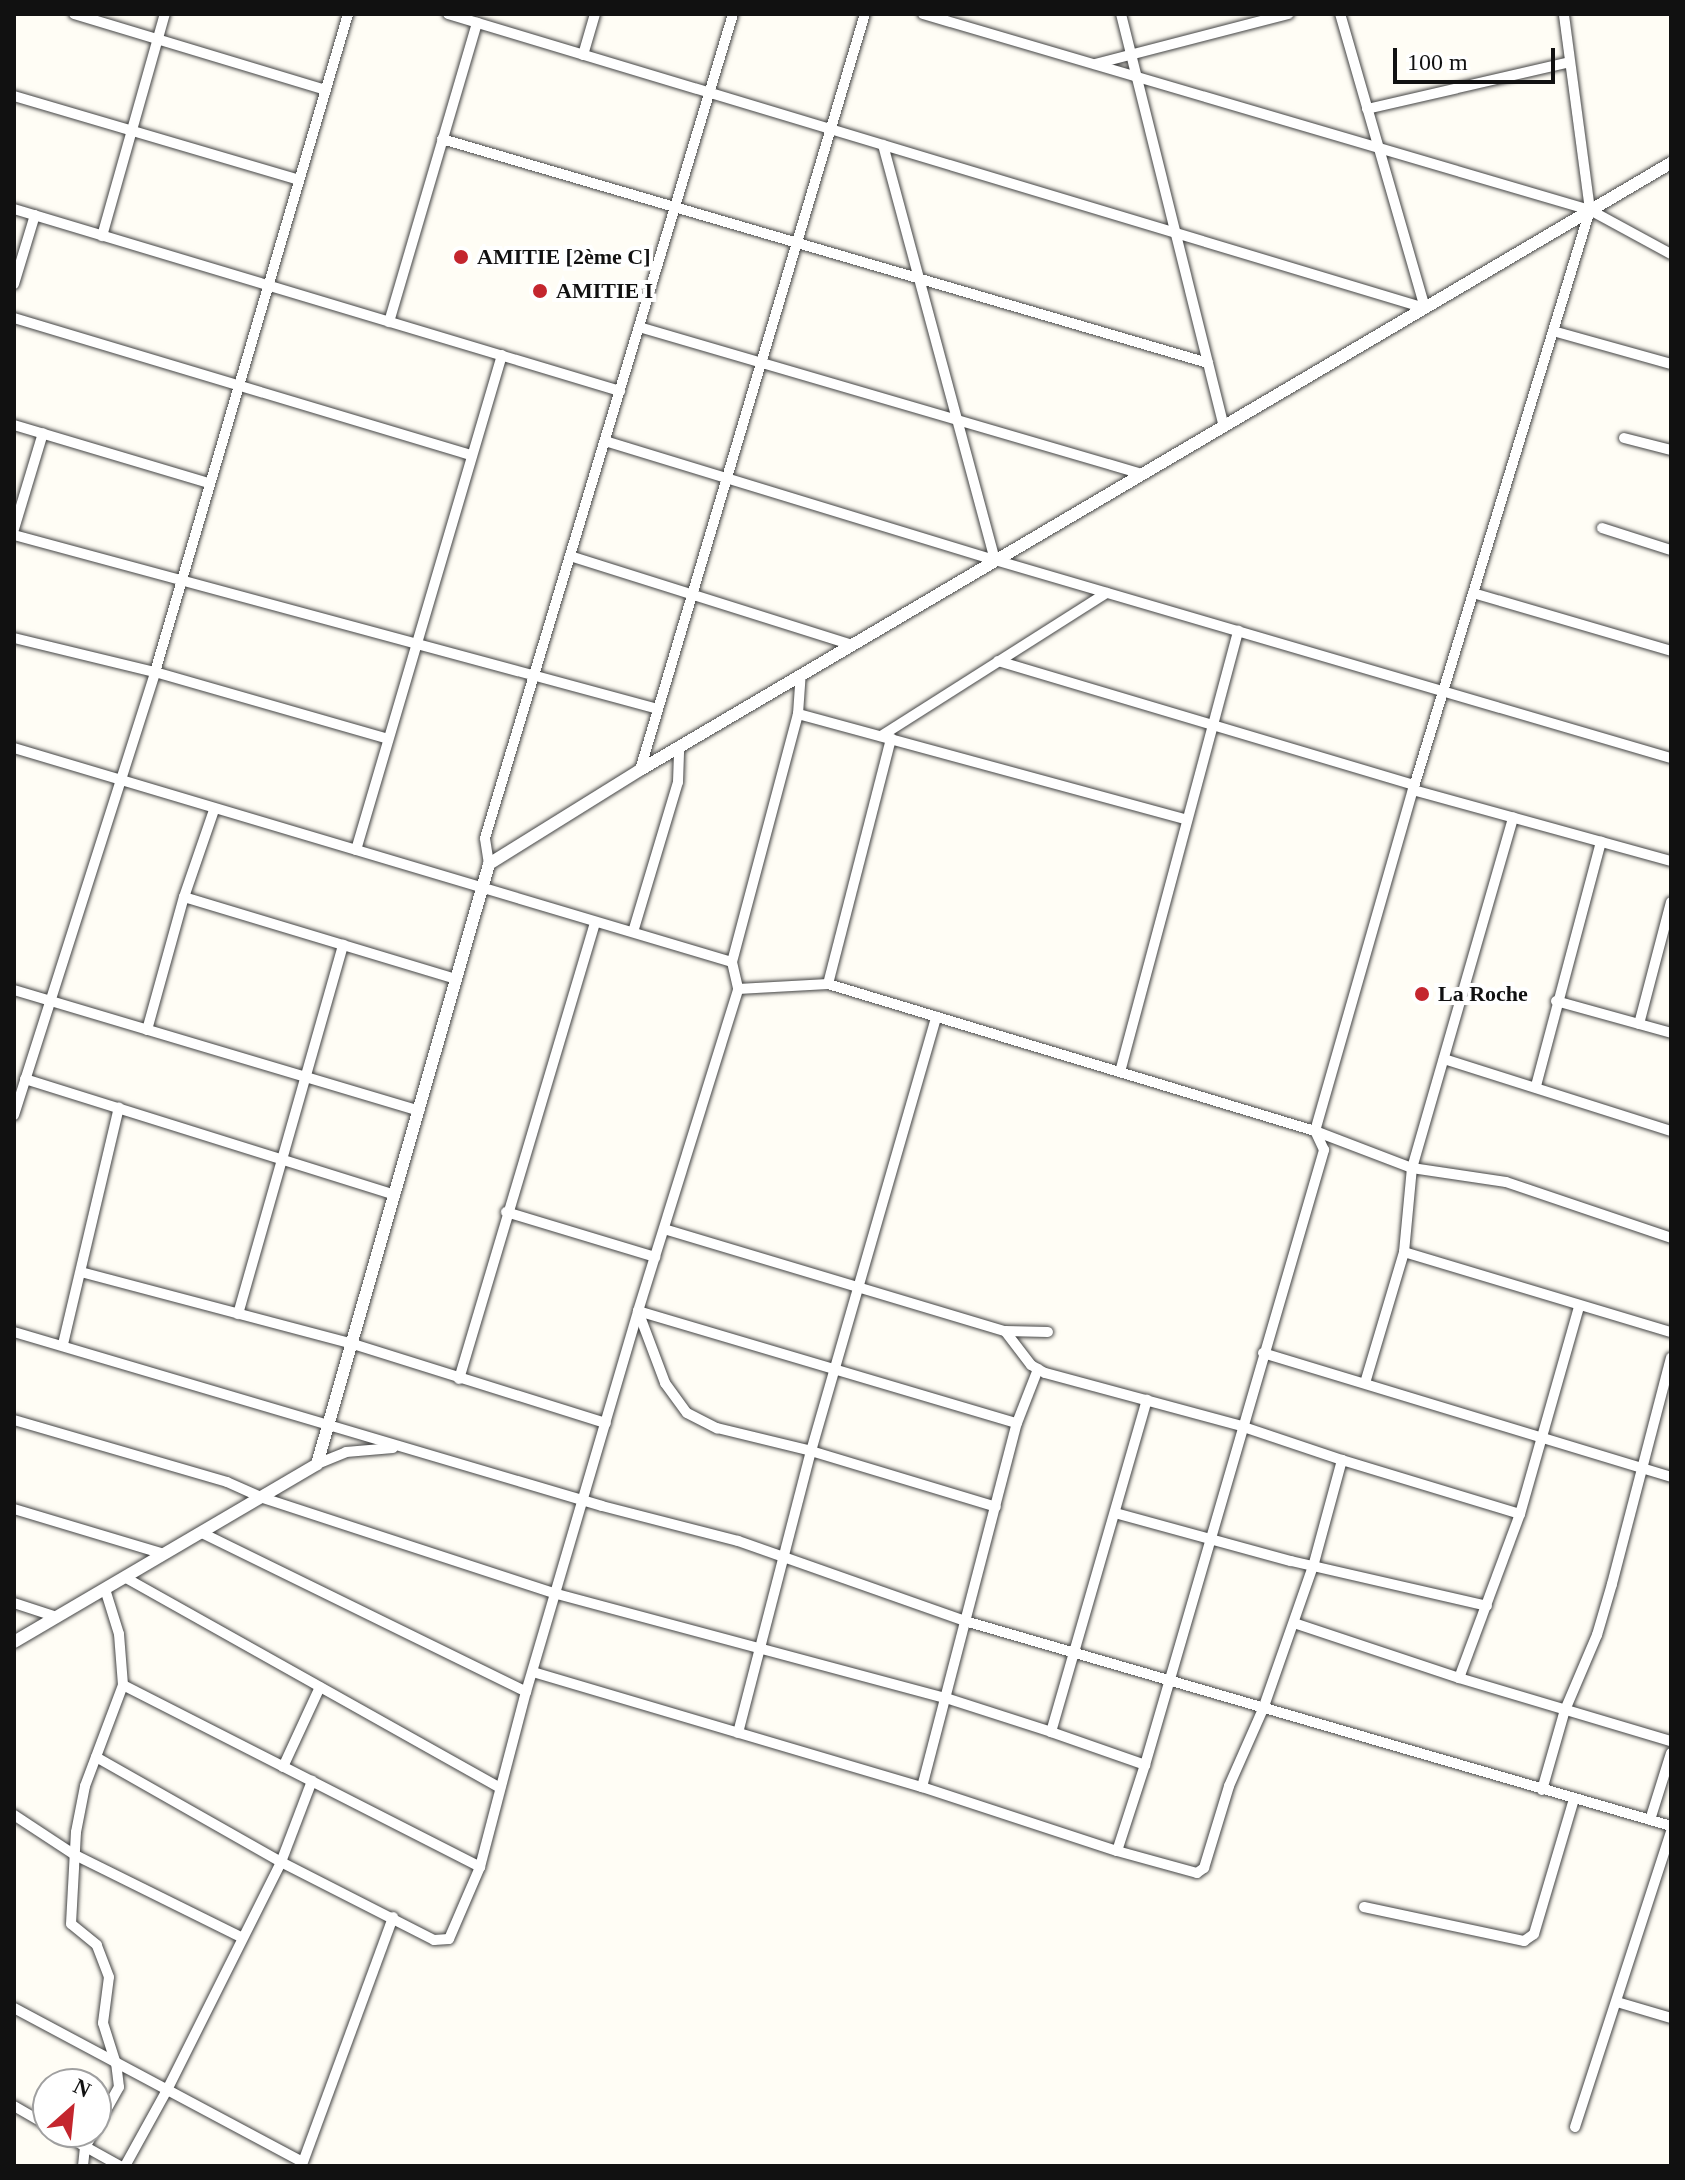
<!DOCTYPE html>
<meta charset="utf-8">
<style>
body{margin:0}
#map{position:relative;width:1685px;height:2180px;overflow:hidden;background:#fffdf5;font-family:"Times New Roman",serif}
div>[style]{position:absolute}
.roads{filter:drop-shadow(0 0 2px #444) drop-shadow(0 0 2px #444)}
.minor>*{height:10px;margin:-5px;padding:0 5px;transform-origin:5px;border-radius:5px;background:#fff}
.tertiary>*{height:12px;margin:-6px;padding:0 6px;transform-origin:6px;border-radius:6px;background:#fff}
.dots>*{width:22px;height:22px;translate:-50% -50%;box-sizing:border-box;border:4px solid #fff;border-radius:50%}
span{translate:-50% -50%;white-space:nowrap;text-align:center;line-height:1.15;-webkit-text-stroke:8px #fff;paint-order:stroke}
.poi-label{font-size:22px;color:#111;font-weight:700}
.left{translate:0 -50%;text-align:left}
.frame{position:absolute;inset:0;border:16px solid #111;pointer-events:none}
.north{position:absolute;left:32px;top:2068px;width:80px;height:80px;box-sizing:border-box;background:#fff;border:2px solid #a0a0a0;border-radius:50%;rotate:27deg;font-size:22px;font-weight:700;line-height:32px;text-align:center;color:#111}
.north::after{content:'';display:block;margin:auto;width:28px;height:36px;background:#c4262e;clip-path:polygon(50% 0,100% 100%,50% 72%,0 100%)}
.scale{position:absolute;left:1393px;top:48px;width:162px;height:36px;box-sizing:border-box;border:4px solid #111;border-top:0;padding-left:10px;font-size:24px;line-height:28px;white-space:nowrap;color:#111;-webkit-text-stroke:6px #fff;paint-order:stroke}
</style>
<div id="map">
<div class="roads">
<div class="minor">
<i style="left:74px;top:14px;width:263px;rotate:16.8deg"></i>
<i style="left:448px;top:14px;width:1020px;rotate:16.75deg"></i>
<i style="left:1425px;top:308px;width:306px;rotate:-106.1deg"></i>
<i style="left:923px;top:14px;width:695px;rotate:16.38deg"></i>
<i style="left:1590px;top:210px;width:92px;rotate:28.5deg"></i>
<i style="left:1121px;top:14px;width:425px;rotate:76deg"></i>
<i style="left:583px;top:55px;width:43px;rotate:-73.7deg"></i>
<i style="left:1095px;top:64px;width:200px;rotate:-14.5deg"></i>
<i style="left:14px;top:96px;width:297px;rotate:16.4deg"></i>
<i style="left:1367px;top:109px;width:208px;rotate:-13deg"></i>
<i style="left:442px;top:139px;width:798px;rotate:16.3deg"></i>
<i style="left:883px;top:145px;width:430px;rotate:74.9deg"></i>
<i style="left:14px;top:209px;width:633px;rotate:16.72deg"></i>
<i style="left:102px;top:236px;width:231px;rotate:-74.2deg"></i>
<i style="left:14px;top:284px;width:72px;rotate:-73.1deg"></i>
<i style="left:14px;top:318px;width:478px;rotate:16.7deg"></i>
<i style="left:389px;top:322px;width:312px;rotate:-73.6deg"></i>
<i style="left:639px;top:327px;width:524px;rotate:16.29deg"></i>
<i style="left:1553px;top:331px;width:123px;rotate:15.6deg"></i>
<i style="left:14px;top:425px;width:203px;rotate:16.6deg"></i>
<i style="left:1624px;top:438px;width:49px;rotate:14.3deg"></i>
<i style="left:605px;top:441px;width:408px;rotate:17deg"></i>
<i style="left:995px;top:560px;width:704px;rotate:16.33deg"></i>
<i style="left:1602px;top:528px;width:72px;rotate:17.7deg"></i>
<i style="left:14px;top:529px;width:100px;rotate:-73.2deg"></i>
<i style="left:14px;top:535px;width:667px;rotate:15.12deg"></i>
<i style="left:570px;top:556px;width:296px;rotate:17.5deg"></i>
<i style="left:1473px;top:593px;width:206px;rotate:16.3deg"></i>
<i style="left:14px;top:638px;width:145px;rotate:13.6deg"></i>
<i style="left:155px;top:672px;width:242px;rotate:16deg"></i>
<i style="left:998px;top:661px;width:434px;rotate:16.6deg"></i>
<i style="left:798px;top:714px;width:403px;rotate:15.2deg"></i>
<i style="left:881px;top:736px;width:267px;rotate:-32.4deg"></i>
<i style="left:14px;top:748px;width:749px;rotate:16.6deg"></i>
<i style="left:732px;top:962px;width:28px;rotate:77deg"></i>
<i style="left:738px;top:989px;width:90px;rotate:-3.2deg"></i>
<i style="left:828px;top:984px;width:509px;rotate:16.8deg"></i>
<i style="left:1315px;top:1131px;width:104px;rotate:20.9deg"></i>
<i style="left:1412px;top:1168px;width:95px;rotate:8.5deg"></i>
<i style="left:1506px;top:1182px;width:174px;rotate:18.7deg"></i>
<i style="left:640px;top:770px;width:789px;rotate:-73.43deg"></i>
<i style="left:1413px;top:790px;width:268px;rotate:15.4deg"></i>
<i style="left:356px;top:850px;width:516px;rotate:-73.57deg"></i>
<i style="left:489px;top:864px;width:26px;rotate:-99deg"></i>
<i style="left:485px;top:838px;width:861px;rotate:-73.25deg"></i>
<i style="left:184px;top:897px;width:284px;rotate:16.8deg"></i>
<i style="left:633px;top:932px;width:157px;rotate:-73.3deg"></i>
<i style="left:678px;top:782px;width:36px;rotate:-88deg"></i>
<i style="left:732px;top:962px;width:257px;rotate:-75.1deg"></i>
<i style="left:798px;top:714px;width:39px;rotate:-86deg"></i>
<i style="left:828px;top:984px;width:254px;rotate:-75.6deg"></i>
<i style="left:14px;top:990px;width:423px;rotate:16.6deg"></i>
<i style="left:1556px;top:1001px;width:119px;rotate:15.5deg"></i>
<i style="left:1639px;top:1024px;width:126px;rotate:-75.3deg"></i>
<i style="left:147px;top:1030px;width:138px;rotate:-74.5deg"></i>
<i style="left:184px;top:897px;width:92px;rotate:-71deg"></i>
<i style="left:1444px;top:1059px;width:238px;rotate:17.6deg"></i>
<i style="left:1120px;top:1072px;width:457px;rotate:-75deg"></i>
<i style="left:25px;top:1079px;width:388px;rotate:17.4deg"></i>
<i style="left:1536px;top:1086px;width:253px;rotate:-75.1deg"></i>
<i style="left:14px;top:1115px;width:465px;rotate:-72.3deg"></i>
<i style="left:155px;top:672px;width:686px;rotate:-73.65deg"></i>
<i style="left:506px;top:1212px;width:156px;rotate:16.8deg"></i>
<i style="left:664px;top:1229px;width:356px;rotate:16.7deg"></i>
<i style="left:1005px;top:1331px;width:43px;rotate:1.3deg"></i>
<i style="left:1404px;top:1252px;width:279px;rotate:16.7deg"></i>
<i style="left:81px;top:1272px;width:278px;rotate:14.8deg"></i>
<i style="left:350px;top:1343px;width:268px;rotate:17.4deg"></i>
<i style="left:638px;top:1311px;width:77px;rotate:69.4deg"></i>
<i style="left:665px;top:1383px;width:37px;rotate:54deg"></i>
<i style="left:687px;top:1413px;width:34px;rotate:27deg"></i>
<i style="left:717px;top:1428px;width:97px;rotate:13.7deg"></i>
<i style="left:811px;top:1451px;width:193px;rotate:16.8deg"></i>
<i style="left:638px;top:1311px;width:395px;rotate:16.5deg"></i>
<i style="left:238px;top:1314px;width:384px;rotate:-74.1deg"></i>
<i style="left:1005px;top:1331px;width:43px;rotate:52.6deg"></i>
<i style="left:1031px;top:1365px;width:16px;rotate:30deg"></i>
<i style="left:1045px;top:1373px;width:203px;rotate:15.1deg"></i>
<i style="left:1241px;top:1426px;width:107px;rotate:18.6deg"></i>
<i style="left:1342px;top:1460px;width:186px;rotate:16.9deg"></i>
<i style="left:14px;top:1332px;width:613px;rotate:16.48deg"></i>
<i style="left:602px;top:1506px;width:140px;rotate:14.4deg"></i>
<i style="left:738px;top:1541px;width:241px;rotate:19.4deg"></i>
<i style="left:965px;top:1621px;width:735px;rotate:16.19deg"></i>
<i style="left:63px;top:1344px;width:243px;rotate:-76.7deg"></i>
<i style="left:1263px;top:1353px;width:426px;rotate:16.9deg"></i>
<i style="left:459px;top:1379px;width:475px;rotate:-73.4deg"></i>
<i style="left:1365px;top:1383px;width:137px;rotate:-73.4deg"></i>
<i style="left:1404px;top:1252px;width:84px;rotate:-84.6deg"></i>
<i style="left:1412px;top:1168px;width:365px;rotate:-73.9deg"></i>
<i style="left:14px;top:1420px;width:222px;rotate:16.2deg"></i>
<i style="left:227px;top:1482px;width:36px;rotate:24deg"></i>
<i style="left:260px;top:1497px;width:312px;rotate:18.1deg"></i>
<i style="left:557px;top:1594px;width:403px;rotate:15deg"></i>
<i style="left:946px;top:1698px;width:110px;rotate:17.9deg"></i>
<i style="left:1051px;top:1732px;width:346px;rotate:-73.9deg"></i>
<i style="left:317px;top:1464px;width:31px;rotate:-22deg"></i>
<i style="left:346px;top:1452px;width:47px;rotate:-4.9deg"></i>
<i style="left:14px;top:1509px;width:157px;rotate:16.7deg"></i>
<i style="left:1115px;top:1513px;width:182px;rotate:15.3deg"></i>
<i style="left:1291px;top:1561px;width:201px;rotate:12.9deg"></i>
<i style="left:202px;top:1533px;width:361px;rotate:26.1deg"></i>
<i style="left:126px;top:1578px;width:429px;rotate:29.3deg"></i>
<i style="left:14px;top:1603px;width:45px;rotate:18deg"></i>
<i style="left:1294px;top:1623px;width:174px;rotate:18.4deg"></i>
<i style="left:1459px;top:1678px;width:221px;rotate:16.6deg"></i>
<i style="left:533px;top:1672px;width:406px;rotate:16.5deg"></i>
<i style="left:922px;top:1787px;width:205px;rotate:18.2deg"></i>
<i style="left:1117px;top:1851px;width:90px;rotate:-72deg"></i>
<i style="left:1459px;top:1678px;width:175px;rotate:-69.6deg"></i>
<i style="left:1520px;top:1514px;width:215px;rotate:-74.1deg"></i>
<i style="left:123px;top:1685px;width:401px;rotate:27deg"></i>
<i style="left:1051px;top:1732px;width:100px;rotate:19.3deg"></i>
<i style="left:1145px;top:1765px;width:641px;rotate:-73.77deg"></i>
<i style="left:1324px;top:1150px;width:21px;rotate:-115deg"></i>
<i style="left:1315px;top:1131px;width:355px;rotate:-74deg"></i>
<i style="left:1413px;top:790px;width:606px;rotate:-73.03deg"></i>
<i style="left:1590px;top:210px;width:198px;rotate:-97.6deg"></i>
<i style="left:738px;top:1733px;width:291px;rotate:-75.5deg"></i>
<i style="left:811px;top:1451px;width:452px;rotate:-73.9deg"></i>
<i style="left:96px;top:1757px;width:213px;rotate:29.6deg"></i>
<i style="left:281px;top:1862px;width:172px;rotate:27deg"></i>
<i style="left:434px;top:1940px;width:15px;rotate:-4deg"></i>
<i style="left:449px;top:1939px;width:78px;rotate:-66.7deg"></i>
<i style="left:480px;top:1867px;width:181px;rotate:-75.3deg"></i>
<i style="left:526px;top:1692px;width:397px;rotate:-73.6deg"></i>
<i style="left:638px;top:1311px;width:337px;rotate:-72.7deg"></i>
<i style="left:283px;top:1767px;width:88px;rotate:-65.2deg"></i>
<i style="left:922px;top:1787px;width:376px;rotate:-75.4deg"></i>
<i style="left:1017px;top:1423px;width:58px;rotate:-68.7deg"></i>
<i style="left:1542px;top:1790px;width:83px;rotate:-74deg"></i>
<i style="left:1565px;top:1710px;width:82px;rotate:-66.9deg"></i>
<i style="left:1597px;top:1635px;width:53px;rotate:-73.6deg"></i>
<i style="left:1612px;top:1584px;width:234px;rotate:-75.4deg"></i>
<i style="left:14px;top:1815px;width:73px;rotate:33.3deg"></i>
<i style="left:75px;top:1855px;width:185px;rotate:26.3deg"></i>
<i style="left:1650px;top:1820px;width:70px;rotate:-72.6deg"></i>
<i style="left:1117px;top:1851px;width:83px;rotate:15.4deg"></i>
<i style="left:1197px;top:1873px;width:9px;rotate:-36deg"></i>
<i style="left:1204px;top:1868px;width:86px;rotate:-73deg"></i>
<i style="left:1229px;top:1786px;width:84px;rotate:-66.2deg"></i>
<i style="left:1263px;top:1709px;width:155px;rotate:-70.7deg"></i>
<i style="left:1314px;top:1563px;width:107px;rotate:-74.8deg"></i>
<i style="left:1364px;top:1907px;width:164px;rotate:12deg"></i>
<i style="left:1524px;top:1941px;width:12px;rotate:-35deg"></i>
<i style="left:1534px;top:1934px;width:141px;rotate:-73.5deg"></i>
<i style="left:1617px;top:2002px;width:56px;rotate:16.5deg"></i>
<i style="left:14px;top:2008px;width:327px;rotate:28.1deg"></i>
<i style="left:303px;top:2162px;width:261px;rotate:-69.8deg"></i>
<i style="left:14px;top:2106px;width:39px;rotate:30deg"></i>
<i style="left:1575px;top:2127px;width:311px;rotate:-72deg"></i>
<i style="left:96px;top:2128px;width:47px;rotate:-60.7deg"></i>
<i style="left:119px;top:2087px;width:23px;rotate:-97deg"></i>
<i style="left:116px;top:2064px;width:43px;rotate:-107.6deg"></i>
<i style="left:103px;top:2023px;width:46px;rotate:-82.6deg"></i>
<i style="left:109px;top:1977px;width:34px;rotate:-111deg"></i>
<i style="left:97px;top:1945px;width:33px;rotate:-141deg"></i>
<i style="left:71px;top:1924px;width:92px;rotate:-86.9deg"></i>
<i style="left:76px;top:1832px;width:47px;rotate:-78.9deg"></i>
<i style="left:85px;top:1786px;width:108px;rotate:-69.4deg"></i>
<i style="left:123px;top:1685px;width:51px;rotate:-94.5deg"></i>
<i style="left:119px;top:1634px;width:47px;rotate:-107.3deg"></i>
<i style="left:59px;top:2132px;width:70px;rotate:29.1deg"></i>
<i style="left:83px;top:2166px;width:19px;rotate:-84deg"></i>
<i style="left:85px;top:2147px;width:17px;rotate:-59deg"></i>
<i style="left:125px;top:2166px;width:87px;rotate:-61.1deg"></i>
<i style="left:167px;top:2090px;width:255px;rotate:-63.4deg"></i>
<i style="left:281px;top:1862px;width:87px;rotate:-69.1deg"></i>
</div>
<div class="tertiary">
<i style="left:14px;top:1642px;width:351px;rotate:-30.4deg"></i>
<i style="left:317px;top:1464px;width:624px;rotate:-74deg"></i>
<i style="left:489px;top:864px;width:178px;rotate:-31.9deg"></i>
<i style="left:640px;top:770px;width:1196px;rotate:-30.49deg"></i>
</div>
</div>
<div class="dots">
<i style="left:461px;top:257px;background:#c4262e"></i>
<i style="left:540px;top:291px;background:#c4262e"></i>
<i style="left:1422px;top:994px;background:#c4262e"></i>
</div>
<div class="poi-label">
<span class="left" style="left:477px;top:257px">AMITIE [2ème C]</span>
<span class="left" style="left:556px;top:291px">AMITIE I</span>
<span class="left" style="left:1438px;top:994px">La Roche</span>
</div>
<div class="frame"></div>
<div class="north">N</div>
<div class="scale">100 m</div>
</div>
